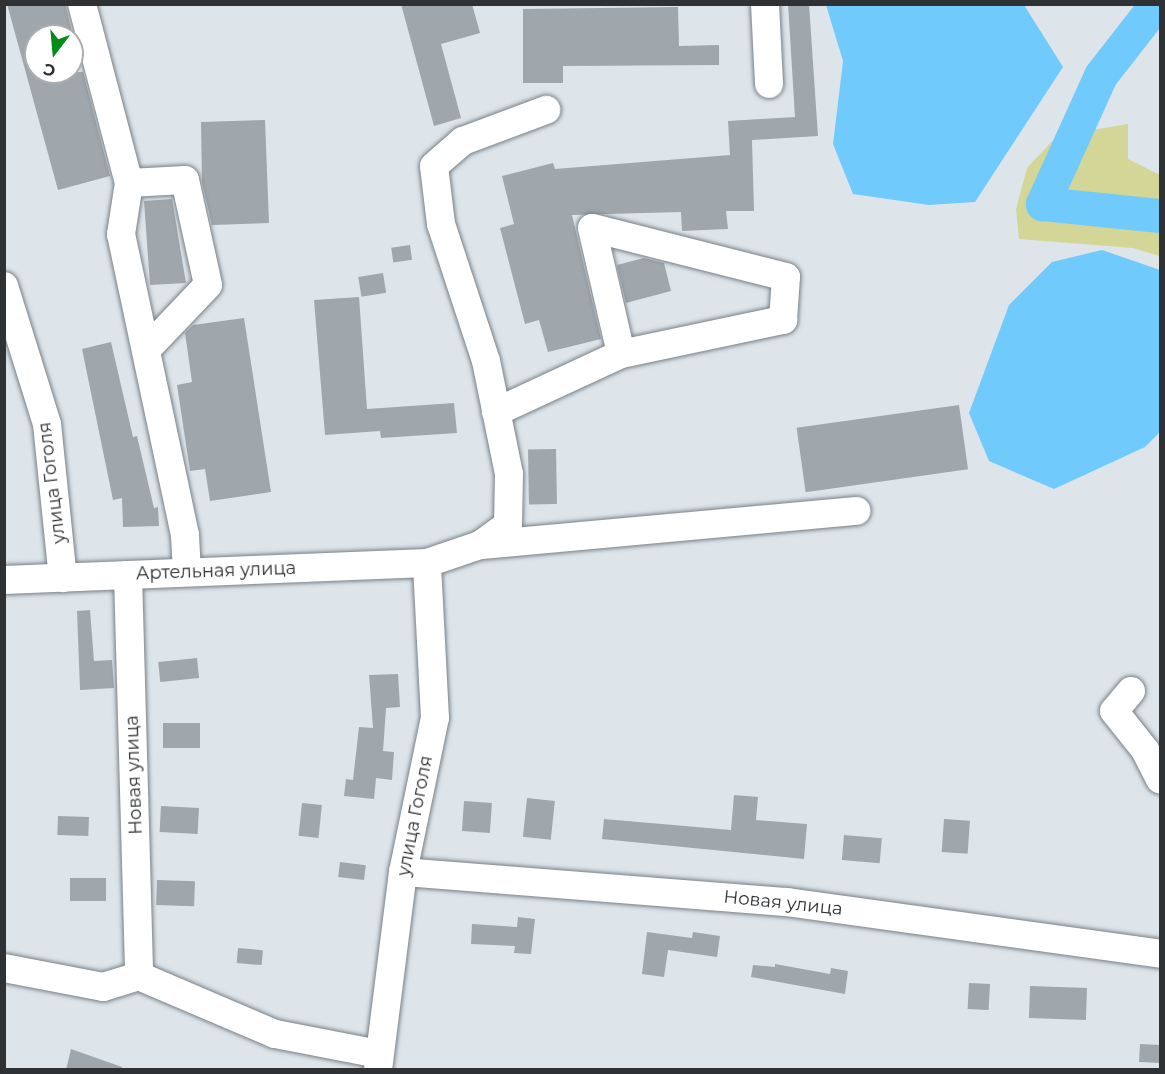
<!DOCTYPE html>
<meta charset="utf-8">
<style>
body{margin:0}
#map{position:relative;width:1165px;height:1074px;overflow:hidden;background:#dde5eb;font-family:Montserrat,sans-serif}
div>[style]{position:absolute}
.green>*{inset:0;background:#d3d696}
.water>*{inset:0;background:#70cafb}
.river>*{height:34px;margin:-17px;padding:0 17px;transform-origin:17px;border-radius:17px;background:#70cafb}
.building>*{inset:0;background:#9fa7ad;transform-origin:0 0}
.roads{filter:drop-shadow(0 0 2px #798086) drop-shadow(0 0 2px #798086)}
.minor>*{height:28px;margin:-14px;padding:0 14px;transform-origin:14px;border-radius:14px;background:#fff}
span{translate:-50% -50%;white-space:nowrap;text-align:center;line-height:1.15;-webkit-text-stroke:4.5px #fff;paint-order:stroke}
.street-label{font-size:18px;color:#2f3234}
.frame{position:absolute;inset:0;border:6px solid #2f3234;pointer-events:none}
.north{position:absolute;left:24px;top:24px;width:60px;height:60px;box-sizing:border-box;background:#fff;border:2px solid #acadae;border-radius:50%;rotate:196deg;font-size:16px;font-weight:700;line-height:24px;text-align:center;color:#2f3234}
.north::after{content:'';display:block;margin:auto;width:21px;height:27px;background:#018b17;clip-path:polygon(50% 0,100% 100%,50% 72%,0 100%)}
</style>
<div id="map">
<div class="green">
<i style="clip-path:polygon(1128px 124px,1128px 159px,1160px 175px,1160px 256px,1133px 248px,1019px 239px,1016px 209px,1027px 168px,1057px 136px)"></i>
</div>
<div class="water">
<i style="clip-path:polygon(826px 5px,1024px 5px,1063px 67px,975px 202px,929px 205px,853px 194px,833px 144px,843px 61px)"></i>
<i style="clip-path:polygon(1102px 250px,1160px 270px,1160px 432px,1145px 447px,1054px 489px,989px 461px,969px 413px,1009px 305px,1052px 262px)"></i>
</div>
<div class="river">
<i style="left:1157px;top:4px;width:91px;rotate:127.9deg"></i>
<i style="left:1101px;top:76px;width:141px;rotate:114.4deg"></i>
<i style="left:1043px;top:204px;width:118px;rotate:5.9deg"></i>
</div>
<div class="building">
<i style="clip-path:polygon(7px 4px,65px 4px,73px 36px,36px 36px,36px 72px,83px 72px,110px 176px,58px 190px)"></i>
<i style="clip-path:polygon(401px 4px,472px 4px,480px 33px,441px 44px,461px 118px,434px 126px)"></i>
<i style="clip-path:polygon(788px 4px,809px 4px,818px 136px,752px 140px,754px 211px,726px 211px,728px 229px,682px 231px,681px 212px,572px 215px,601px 339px,548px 352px,539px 320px,525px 324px,500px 228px,514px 224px,502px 176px,553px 163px,555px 169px,730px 155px,728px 121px,795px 117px)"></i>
<i style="clip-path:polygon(678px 7px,679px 46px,719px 45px,719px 65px,563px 66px,563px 83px,523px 83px,523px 9px)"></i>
<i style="clip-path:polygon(265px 120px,269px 223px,212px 225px,202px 182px,201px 122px)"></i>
<i style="clip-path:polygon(172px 199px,186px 283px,150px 285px,144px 201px)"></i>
<i style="left:410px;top:245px;width:15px;height:19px;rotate:82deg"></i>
<i style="clip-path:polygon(644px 258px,664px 263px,671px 291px,626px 303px,617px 265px)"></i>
<i style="left:383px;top:273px;width:20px;height:25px;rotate:81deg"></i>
<i style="clip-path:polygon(359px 297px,367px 409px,454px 403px,457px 433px,381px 438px,380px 431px,325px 435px,314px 300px)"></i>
<i style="clip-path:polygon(244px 318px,271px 492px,210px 501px,205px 469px,190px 471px,177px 385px,192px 382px,185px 333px,193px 325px)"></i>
<i style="clip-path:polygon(111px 342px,133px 437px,137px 436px,154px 508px,158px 507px,159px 526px,123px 527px,122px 498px,113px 500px,82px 349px)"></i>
<i style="left:959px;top:405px;width:65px;height:164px;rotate:82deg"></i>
<i style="left:556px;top:449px;width:55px;height:28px;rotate:89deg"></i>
<i style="clip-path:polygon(90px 610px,94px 661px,112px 660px,114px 688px,80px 690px,77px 611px)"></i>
<i style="left:197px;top:658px;width:20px;height:39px;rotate:84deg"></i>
<i style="clip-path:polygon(398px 674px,400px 707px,386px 708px,383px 751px,394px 752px,392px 780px,376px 778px,374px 799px,344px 796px,346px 779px,353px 780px,359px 727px,373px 728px,369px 675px)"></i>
<i style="left:163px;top:723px;width:37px;height:25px"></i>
<i style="clip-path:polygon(734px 795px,758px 797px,756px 820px,807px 824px,804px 859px,602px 839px,604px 819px,731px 830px)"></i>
<i style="left:527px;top:798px;width:28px;height:39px;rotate:6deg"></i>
<i style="left:464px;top:801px;width:28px;height:30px;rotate:4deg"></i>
<i style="left:302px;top:803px;width:20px;height:33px;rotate:6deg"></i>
<i style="left:161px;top:806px;width:38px;height:26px;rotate:3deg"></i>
<i style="left:58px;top:816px;width:31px;height:19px;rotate:2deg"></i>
<i style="left:944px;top:819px;width:26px;height:33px;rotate:4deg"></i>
<i style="left:844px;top:835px;width:38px;height:25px;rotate:5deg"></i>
<i style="left:340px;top:862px;width:26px;height:15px;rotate:7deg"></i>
<i style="left:70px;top:878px;width:36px;height:23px"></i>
<i style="left:157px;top:880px;width:38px;height:25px;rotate:2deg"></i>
<i style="clip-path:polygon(518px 917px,535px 919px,531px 954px,514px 953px,515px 946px,471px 944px,472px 924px,517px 927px)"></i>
<i style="clip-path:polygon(647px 932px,692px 938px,693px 932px,720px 936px,717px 957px,668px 950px,664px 977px,642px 974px)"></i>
<i style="left:238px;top:948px;width:25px;height:15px;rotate:5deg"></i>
<i style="clip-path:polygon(775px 964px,830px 974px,831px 968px,848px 971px,845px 994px,751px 977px,753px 965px,775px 967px)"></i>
<i style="left:969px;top:983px;width:21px;height:26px;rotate:3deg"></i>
<i style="left:1087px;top:988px;width:32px;height:57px;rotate:92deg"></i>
<i style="left:1140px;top:1044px;width:21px;height:18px;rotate:3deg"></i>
<i style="clip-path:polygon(71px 1049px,122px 1067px,122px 1070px,66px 1070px)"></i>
</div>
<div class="roads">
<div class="minor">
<i style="left:82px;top:4px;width:185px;rotate:75.3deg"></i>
<i style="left:129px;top:183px;width:52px;rotate:98.9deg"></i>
<i style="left:121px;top:234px;width:308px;rotate:78deg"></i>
<i style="left:185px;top:535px;width:37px;rotate:87deg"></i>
<i style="left:765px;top:4px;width:80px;rotate:87.1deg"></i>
<i style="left:129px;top:183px;width:56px;rotate:-3.1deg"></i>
<i style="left:185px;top:180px;width:107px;rotate:77.6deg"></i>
<i style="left:208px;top:285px;width:90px;rotate:133.6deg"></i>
<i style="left:4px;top:286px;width:145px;rotate:72.7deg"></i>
<i style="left:47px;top:424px;width:155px;rotate:84.1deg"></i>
<i style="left:496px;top:412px;width:138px;rotate:-24.9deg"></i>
<i style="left:621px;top:354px;width:166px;rotate:-11.9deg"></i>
<i style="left:783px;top:320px;width:43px;rotate:-86deg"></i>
<i style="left:786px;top:277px;width:200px;rotate:-165.8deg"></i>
<i style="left:592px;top:228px;width:129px;rotate:77deg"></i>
<i style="left:482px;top:545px;width:376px;rotate:-5.2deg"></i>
<i style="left:128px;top:575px;width:401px;rotate:88.4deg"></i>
<i style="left:4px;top:580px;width:423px;rotate:-2.3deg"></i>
<i style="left:427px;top:563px;width:56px;rotate:-18.8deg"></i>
<i style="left:480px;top:545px;width:34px;rotate:-36deg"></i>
<i style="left:508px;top:525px;width:51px;rotate:-88.9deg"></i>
<i style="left:509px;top:474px;width:115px;rotate:-101.5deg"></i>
<i style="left:486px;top:361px;width:144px;rotate:-108.2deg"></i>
<i style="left:441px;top:224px;width:58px;rotate:-96.9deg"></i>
<i style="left:434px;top:166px;width:38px;rotate:-41deg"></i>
<i style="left:463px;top:141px;width:89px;rotate:-20.5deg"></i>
<i style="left:1131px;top:691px;width:26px;rotate:130deg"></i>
<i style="left:1114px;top:711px;width:50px;rotate:51.5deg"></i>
<i style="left:1145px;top:750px;width:33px;rotate:63deg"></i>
<i style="left:403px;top:872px;width:385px;rotate:4.5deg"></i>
<i style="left:787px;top:902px;width:377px;rotate:7.9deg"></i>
<i style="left:4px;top:968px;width:101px;rotate:10.9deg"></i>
<i style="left:103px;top:987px;width:38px;rotate:-17deg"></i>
<i style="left:139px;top:976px;width:148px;rotate:23.1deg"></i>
<i style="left:275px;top:1034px;width:106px;rotate:10.9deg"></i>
<i style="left:378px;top:1070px;width:200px;rotate:-82.8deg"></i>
<i style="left:403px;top:872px;width:157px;rotate:-78.3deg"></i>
<i style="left:435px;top:718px;width:155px;rotate:-93deg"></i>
</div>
</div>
<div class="street-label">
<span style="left:52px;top:483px;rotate:-97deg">улица Гоголя</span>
<span style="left:216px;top:571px;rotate:-2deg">Артельная улица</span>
<span style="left:134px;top:775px;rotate:-92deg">Новая улица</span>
<span style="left:415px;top:816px;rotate:-79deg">улица Гоголя</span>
<span style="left:783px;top:903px;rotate:6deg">Новая улица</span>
</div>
<div class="frame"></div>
<div class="north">С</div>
</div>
